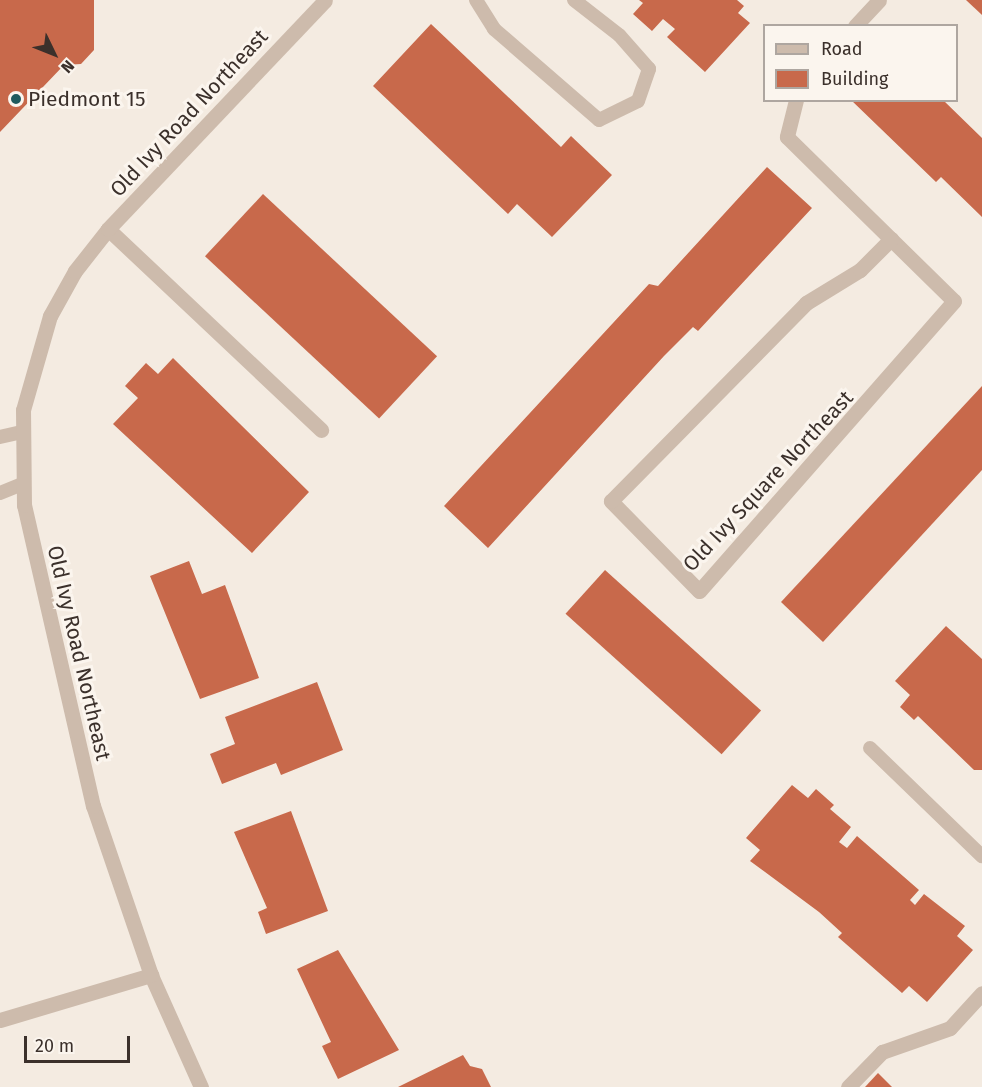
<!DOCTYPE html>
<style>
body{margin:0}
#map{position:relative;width:982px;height:1087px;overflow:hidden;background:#f4ebe1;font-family:"Fira Sans",sans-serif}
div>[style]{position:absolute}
.building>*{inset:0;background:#c8694b;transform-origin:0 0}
.service>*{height:14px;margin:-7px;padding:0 7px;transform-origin:7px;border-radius:7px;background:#cdbbac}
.minor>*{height:15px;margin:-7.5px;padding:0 7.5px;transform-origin:7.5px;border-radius:7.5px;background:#cdbbac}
.tertiary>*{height:15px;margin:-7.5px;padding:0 7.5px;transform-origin:7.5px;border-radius:7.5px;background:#cdbbac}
.dots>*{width:16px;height:16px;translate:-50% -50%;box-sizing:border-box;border:3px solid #fbf5ee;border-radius:50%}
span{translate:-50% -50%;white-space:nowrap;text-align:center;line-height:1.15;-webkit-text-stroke:6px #fbf5ee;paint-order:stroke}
.poi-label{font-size:21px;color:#3b302b}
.left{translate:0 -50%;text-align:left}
.street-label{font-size:21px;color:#3b302b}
.legend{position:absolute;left:763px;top:24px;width:195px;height:78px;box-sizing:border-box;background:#fbf5ee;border:2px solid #aea6a0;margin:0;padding:8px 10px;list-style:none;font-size:18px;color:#3b302b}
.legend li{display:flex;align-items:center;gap:12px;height:30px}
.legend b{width:30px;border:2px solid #aea6a0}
.north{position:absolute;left:24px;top:24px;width:60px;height:60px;-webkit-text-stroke:4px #fbf5ee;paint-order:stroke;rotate:133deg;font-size:16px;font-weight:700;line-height:24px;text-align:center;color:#3b302b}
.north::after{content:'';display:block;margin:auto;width:21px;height:27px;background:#3b302b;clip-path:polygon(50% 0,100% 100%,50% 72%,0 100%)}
.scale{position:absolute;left:24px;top:1036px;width:106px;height:27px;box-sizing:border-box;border:3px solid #3b302b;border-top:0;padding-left:8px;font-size:18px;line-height:21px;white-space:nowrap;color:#3b302b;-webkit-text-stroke:4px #fbf5ee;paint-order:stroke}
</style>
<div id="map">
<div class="building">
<i style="clip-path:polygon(0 0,94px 0,94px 50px,81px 64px,64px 65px,0 132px)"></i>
<i style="clip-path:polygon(639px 0,737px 0,744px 6px,738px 13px,750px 23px,705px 72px,667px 37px,675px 29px,663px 19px,652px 31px,633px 14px,643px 3px)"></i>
<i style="clip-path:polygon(966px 0,982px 0,982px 15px)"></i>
<i style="clip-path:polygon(431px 24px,561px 147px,571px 136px,612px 175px,552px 237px,517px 204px,508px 214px,373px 86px)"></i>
<i style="clip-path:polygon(851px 100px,943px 100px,982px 138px,982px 217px,941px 177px,936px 182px)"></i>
<i style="clip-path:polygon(767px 167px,812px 208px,698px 331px,693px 327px,664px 356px,488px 548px,444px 506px,649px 284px,658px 286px)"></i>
<i style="left:263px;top:194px;width:238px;height:85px;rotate:43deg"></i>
<i style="clip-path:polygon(173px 358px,309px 492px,252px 553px,113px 424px,138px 398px,125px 386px,146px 363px,158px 374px)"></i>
<i style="clip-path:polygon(982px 386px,982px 470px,823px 642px,781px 602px)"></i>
<i style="clip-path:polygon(189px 561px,202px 594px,225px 585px,259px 678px,200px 699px,150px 576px)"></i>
<i style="left:605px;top:570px;width:210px;height:59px;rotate:42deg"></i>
<i style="clip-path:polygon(946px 626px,982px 659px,982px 770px,974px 770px,918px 716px,914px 720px,900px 707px,910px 695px,895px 681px)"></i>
<i style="clip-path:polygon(317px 682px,343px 750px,281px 775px,276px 763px,222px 784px,210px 754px,235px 744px,225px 717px)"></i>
<i style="clip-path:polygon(792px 785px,808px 798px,816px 789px,834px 805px,830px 809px,851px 827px,839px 842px,847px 848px,857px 836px,919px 890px,910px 900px,915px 905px,924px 894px,965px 926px,957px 936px,973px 950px,927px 1002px,909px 986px,902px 993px,838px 937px,842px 933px,819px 912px,750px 861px,760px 850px,746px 838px)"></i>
<i style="clip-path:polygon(291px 811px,328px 911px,266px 934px,258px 912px,267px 908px,234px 832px)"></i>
<i style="clip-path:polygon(338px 950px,399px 1050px,338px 1079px,322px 1046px,331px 1042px,297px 969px)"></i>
<i style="clip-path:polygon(463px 1055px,470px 1066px,482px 1069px,491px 1087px,398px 1087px)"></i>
<i style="clip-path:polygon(878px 1073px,892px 1087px,865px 1087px)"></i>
</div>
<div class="service">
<i style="left:476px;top:0;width:34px;rotate:58deg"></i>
<i style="left:494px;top:29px;width:139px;rotate:40.9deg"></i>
<i style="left:599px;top:120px;width:43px;rotate:-26deg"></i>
<i style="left:638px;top:101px;width:34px;rotate:-71deg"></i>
<i style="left:649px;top:69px;width:45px;rotate:-131.4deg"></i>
<i style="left:619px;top:35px;width:57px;rotate:-142.1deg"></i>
<i style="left:0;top:437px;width:23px;rotate:-13deg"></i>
<i style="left:0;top:493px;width:24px;rotate:-22deg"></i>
<i style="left:870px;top:748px;width:156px;rotate:44deg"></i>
</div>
<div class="minor">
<i style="left:855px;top:26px;width:35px;rotate:-47deg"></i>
<i style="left:796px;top:100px;width:38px;rotate:104deg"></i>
<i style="left:787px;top:137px;width:80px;rotate:44.5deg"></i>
<i style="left:844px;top:193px;width:154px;rotate:44.5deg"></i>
<i style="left:954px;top:301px;width:386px;rotate:131.3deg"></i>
<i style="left:699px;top:591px;width:126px;rotate:-134.4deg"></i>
<i style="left:611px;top:501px;width:278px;rotate:-45.4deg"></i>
<i style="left:806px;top:303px;width:63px;rotate:-31.4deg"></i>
<i style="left:860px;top:270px;width:44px;rotate:-45deg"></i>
<i style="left:108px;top:229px;width:293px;rotate:43.3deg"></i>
<i style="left:0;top:1020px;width:158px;rotate:-16.6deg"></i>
<i style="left:848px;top:1087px;width:49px;rotate:-45.8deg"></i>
<i style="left:882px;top:1052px;width:72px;rotate:-19.4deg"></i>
<i style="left:950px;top:1028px;width:47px;rotate:-47.6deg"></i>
</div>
<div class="tertiary">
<i style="left:201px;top:1087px;width:123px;rotate:-114.1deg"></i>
<i style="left:151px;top:975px;width:179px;rotate:-108.9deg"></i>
<i style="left:93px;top:806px;width:309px;rotate:-102.9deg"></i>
<i style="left:24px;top:505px;width:95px;rotate:-90.6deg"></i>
<i style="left:23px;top:410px;width:98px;rotate:-74deg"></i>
<i style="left:50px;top:316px;width:51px;rotate:-60.9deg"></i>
<i style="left:75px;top:271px;width:53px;rotate:-51.8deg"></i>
<i style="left:108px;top:229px;width:315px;rotate:-46.5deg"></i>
</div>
<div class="dots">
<i style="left:16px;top:99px;background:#1f5a5e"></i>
</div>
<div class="poi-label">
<span class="left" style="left:28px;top:99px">Piedmont 15</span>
</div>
<div class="street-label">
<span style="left:189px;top:113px;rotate:-47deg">Old Ivy Road Northeast</span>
<span style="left:768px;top:481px;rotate:-47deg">Old Ivy Square Northeast</span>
<span style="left:79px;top:653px;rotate:77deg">Old Ivy Road Northeast</span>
</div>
<ul class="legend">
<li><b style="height:8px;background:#cdbbac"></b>Road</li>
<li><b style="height:16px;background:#c8694b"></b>Building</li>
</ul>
<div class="north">N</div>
<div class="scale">20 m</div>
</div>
